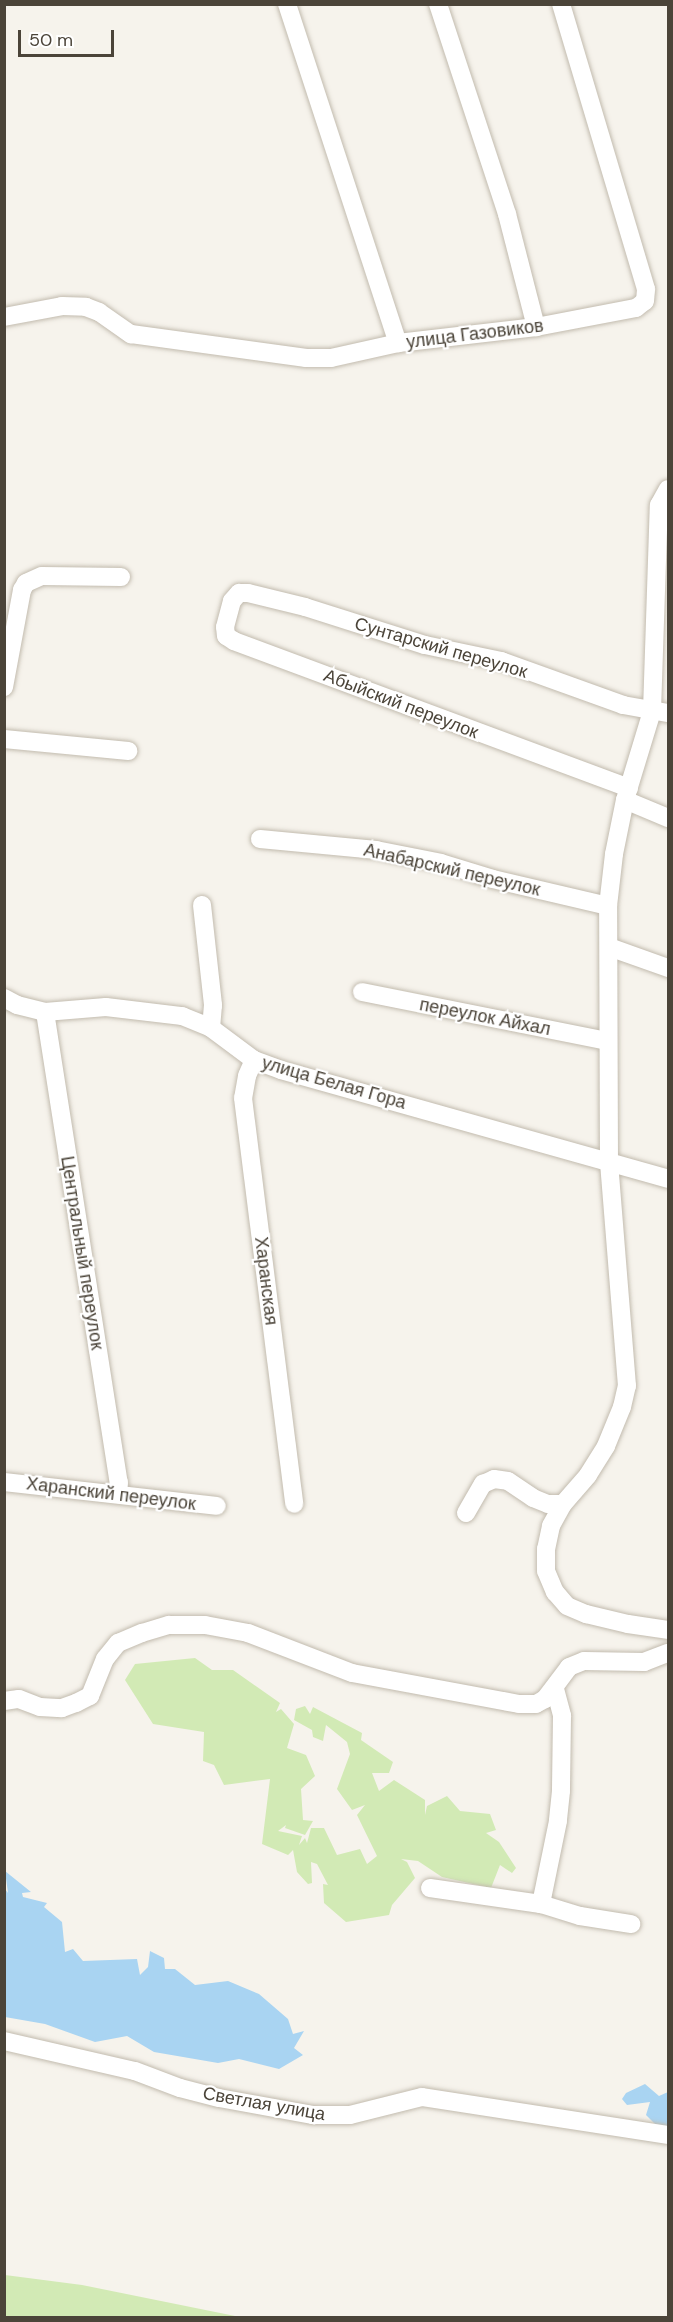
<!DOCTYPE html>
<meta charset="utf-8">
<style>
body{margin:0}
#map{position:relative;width:673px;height:2322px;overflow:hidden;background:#f6f3ec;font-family:"DM Sans",sans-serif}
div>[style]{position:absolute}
.green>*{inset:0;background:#d2eab5}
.water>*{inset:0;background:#a9d4f2}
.roads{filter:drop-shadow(0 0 2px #c2bbae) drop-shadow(0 0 2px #c2bbae)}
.minor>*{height:18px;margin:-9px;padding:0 9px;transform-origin:9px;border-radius:9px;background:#fff}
span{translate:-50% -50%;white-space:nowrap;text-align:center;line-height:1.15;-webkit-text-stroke:4.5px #fff;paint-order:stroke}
.street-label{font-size:18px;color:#4b4439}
.frame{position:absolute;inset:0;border:6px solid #4b4439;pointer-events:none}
.scale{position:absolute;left:18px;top:30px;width:96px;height:27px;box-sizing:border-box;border:3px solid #4b4439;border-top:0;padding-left:8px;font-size:18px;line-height:21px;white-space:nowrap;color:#4b4439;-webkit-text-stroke:4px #fff;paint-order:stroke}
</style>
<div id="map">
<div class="green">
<i style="clip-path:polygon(195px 1658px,212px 1670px,233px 1670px,280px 1703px,276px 1712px,281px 1709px,294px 1724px,287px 1748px,306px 1755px,315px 1776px,301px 1789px,303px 1820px,313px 1821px,305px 1835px,285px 1828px,286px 1825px,278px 1831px,302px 1836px,299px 1845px,305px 1838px,307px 1843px,311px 1828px,324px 1828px,337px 1855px,360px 1849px,367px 1864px,377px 1856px,357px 1815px,365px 1805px,352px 1810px,337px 1789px,350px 1754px,347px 1742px,326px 1725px,323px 1741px,313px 1737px,312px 1730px,294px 1720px,296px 1709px,305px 1706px,310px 1714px,313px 1707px,362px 1733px,361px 1740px,393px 1762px,389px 1773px,372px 1773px,379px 1791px,394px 1780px,425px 1800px,425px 1815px,427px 1806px,447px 1796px,460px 1811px,490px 1814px,496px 1830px,486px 1833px,499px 1842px,516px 1868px,512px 1873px,500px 1865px,491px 1888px,442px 1877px,418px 1861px,401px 1859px,407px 1862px,415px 1878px,392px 1905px,389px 1915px,346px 1922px,324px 1903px,323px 1884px,328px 1885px,317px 1864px,311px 1862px,312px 1883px,308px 1884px,297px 1872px,293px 1850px,288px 1855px,262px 1844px,270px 1779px,224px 1785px,214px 1765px,203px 1761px,204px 1732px,153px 1724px,125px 1680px,135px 1664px)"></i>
<i style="clip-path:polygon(5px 2275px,82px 2285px,240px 2317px,5px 2317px)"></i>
</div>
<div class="water">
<i style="clip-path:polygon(5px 1871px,31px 1892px,22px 1893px,23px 1897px,47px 1903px,44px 1907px,62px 1922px,65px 1952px,73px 1949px,83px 1961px,137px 1959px,140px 1975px,148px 1967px,150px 1951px,164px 1958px,165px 1969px,175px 1969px,195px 1985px,228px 1981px,259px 1994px,288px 2019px,293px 2034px,304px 2031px,294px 2048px,303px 2055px,279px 2069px,239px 2059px,218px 2063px,154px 2052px,127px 2036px,95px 2042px,45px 2024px,5px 2017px,5px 1889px,8px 1893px)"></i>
<i style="clip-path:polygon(645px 2084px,659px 2096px,668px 2092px,668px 2132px,662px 2131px,646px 2115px,650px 2102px,627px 2105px,622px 2099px,626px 2093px)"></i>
</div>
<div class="roads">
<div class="minor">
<i style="left:287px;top:4px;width:357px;rotate:71.9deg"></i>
<i style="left:438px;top:4px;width:221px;rotate:71.8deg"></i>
<i style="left:507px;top:214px;width:117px;rotate:75.6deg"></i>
<i style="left:4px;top:317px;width:59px;rotate:-10.7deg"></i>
<i style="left:62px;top:306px;width:24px;rotate:2deg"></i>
<i style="left:86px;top:307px;width:14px;rotate:21deg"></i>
<i style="left:99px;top:312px;width:39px;rotate:35deg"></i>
<i style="left:131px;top:334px;width:177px;rotate:7.8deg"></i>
<i style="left:306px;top:358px;width:25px"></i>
<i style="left:331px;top:358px;width:69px;rotate:-12.6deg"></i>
<i style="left:398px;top:343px;width:139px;rotate:-6.6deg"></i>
<i style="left:536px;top:327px;width:102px;rotate:-10.8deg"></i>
<i style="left:636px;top:308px;width:11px;rotate:-38deg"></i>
<i style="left:645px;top:301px;width:12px;rotate:-85deg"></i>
<i style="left:646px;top:289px;width:297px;rotate:-106.6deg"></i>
<i style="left:4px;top:687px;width:99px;rotate:-79.5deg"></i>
<i style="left:22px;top:590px;width:8px;rotate:-60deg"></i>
<i style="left:26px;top:583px;width:17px;rotate:-24deg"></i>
<i style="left:42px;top:576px;width:79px;rotate:0.7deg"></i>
<i style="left:4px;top:739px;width:125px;rotate:5.5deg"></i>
<i style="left:629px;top:788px;width:421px;rotate:-159.6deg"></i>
<i style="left:234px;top:641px;width:9px;rotate:-148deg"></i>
<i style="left:226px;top:636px;width:9px;rotate:-96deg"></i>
<i style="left:225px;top:627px;width:27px;rotate:-75deg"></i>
<i style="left:232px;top:601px;width:11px;rotate:-49deg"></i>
<i style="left:239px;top:593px;width:9px"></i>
<i style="left:248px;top:593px;width:59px;rotate:13.8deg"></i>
<i style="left:305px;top:607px;width:126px;rotate:17.6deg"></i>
<i style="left:425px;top:645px;width:78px;rotate:11.9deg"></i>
<i style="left:501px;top:661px;width:130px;rotate:19.8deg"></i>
<i style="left:623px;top:705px;width:46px;rotate:10.1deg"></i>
<i style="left:625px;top:800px;width:47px;rotate:22.7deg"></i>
<i style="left:260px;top:839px;width:117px;rotate:5.4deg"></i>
<i style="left:376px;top:850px;width:66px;rotate:11.3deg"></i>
<i style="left:441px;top:863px;width:54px;rotate:17.1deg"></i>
<i style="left:493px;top:879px;width:118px;rotate:13.2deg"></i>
<i style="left:202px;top:905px;width:101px;rotate:83.7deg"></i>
<i style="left:213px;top:1005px;width:23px;rotate:95deg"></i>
<i style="left:609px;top:947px;width:63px;rotate:19.6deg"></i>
<i style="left:362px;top:992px;width:250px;rotate:11.3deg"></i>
<i style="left:4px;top:998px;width:15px;rotate:28deg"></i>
<i style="left:17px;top:1005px;width:29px;rotate:14deg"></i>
<i style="left:45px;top:1012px;width:61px;rotate:-4.7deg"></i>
<i style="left:106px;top:1007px;width:77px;rotate:6.8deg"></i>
<i style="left:182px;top:1016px;width:31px;rotate:22deg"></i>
<i style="left:211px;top:1028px;width:54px;rotate:36.7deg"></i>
<i style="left:254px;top:1060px;width:29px;rotate:20deg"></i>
<i style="left:281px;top:1070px;width:402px;rotate:15.7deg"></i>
<i style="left:45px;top:1012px;width:476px;rotate:81.1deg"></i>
<i style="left:119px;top:1482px;width:12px;rotate:95deg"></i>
<i style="left:254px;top:1060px;width:17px;rotate:114deg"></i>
<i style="left:247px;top:1076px;width:22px;rotate:100deg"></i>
<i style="left:243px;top:1098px;width:409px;rotate:82.8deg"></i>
<i style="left:4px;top:1482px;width:214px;rotate:6.4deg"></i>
<i style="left:563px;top:1504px;width:25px;rotate:119deg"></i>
<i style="left:551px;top:1526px;width:24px;rotate:102deg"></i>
<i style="left:546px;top:1549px;width:22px;rotate:90deg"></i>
<i style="left:546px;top:1571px;width:23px;rotate:67deg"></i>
<i style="left:555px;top:1592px;width:18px;rotate:49deg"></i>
<i style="left:567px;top:1606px;width:21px;rotate:23deg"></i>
<i style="left:586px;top:1614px;width:43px;rotate:13.4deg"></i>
<i style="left:628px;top:1624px;width:40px;rotate:8.5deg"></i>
<i style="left:466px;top:1513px;width:34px;rotate:-60deg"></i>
<i style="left:483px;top:1484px;width:12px;rotate:-24deg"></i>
<i style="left:494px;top:1479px;width:14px;rotate:8deg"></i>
<i style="left:508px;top:1481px;width:30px;rotate:34deg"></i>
<i style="left:533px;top:1498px;width:16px;rotate:22deg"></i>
<i style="left:548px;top:1504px;width:15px"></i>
<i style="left:563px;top:1504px;width:38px;rotate:-49deg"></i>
<i style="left:588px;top:1475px;width:34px;rotate:-58deg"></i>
<i style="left:606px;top:1446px;width:42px;rotate:-67.7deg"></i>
<i style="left:622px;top:1407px;width:22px;rotate:-77deg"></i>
<i style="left:627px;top:1386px;width:226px;rotate:-94.6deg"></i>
<i style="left:609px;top:1161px;width:255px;rotate:-90.2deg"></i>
<i style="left:608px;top:906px;width:52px;rotate:-83.4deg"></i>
<i style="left:614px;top:854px;width:55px;rotate:-78.5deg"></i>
<i style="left:625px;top:800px;width:93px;rotate:-73.1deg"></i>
<i style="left:652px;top:711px;width:206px;rotate:-88.1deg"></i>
<i style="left:659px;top:505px;width:18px;rotate:-61deg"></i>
<i style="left:555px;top:1689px;width:28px;rotate:75deg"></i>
<i style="left:562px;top:1716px;width:75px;rotate:90.8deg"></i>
<i style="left:561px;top:1791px;width:30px;rotate:96deg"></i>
<i style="left:558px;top:1821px;width:85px;rotate:101.6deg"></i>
<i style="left:541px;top:1904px;width:41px;rotate:17.1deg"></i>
<i style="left:580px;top:1916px;width:52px;rotate:8.9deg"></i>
<i style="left:4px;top:1701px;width:15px;rotate:-8deg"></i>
<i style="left:19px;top:1699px;width:22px;rotate:21deg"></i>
<i style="left:40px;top:1707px;width:22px;rotate:3deg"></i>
<i style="left:62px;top:1708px;width:15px;rotate:-20deg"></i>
<i style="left:76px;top:1703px;width:16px;rotate:-27deg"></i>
<i style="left:90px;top:1696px;width:40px;rotate:-68deg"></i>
<i style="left:105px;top:1659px;width:21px;rotate:-51deg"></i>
<i style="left:118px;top:1643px;width:26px;rotate:-23deg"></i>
<i style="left:142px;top:1633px;width:28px;rotate:-17deg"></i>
<i style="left:169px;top:1625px;width:36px"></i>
<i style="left:205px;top:1625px;width:44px;rotate:10.5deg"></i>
<i style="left:248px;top:1633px;width:111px;rotate:21deg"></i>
<i style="left:352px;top:1673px;width:170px;rotate:10.5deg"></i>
<i style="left:519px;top:1704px;width:17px"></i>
<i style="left:536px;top:1704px;width:10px;rotate:-29deg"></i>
<i style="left:545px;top:1699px;width:40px;rotate:-53deg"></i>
<i style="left:569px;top:1667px;width:16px;rotate:-22deg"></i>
<i style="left:584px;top:1661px;width:60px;rotate:1deg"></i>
<i style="left:644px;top:1662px;width:26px;rotate:-21deg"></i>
<i style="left:430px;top:1888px;width:112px;rotate:8.2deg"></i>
<i style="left:4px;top:2041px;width:134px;rotate:12.9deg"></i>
<i style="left:135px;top:2071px;width:48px;rotate:20.7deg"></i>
<i style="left:180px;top:2088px;width:40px;rotate:14.4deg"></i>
<i style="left:219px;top:2098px;width:96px;rotate:10.3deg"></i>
<i style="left:313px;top:2115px;width:37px"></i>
<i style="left:350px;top:2115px;width:74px;rotate:-14deg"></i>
<i style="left:422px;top:2097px;width:249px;rotate:8.8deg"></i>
</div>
</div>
<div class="street-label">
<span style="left:475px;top:334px;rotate:-7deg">улица Газовиков</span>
<span style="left:441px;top:648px;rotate:16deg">Сунтарский переулок</span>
<span style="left:401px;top:704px;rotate:21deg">Абыйский переулок</span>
<span style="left:452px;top:870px;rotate:13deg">Анабарский переулок</span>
<span style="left:485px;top:1017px;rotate:11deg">переулок Айхал</span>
<span style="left:334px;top:1083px;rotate:16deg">улица Белая Гора</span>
<span style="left:82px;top:1253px;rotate:81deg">Центральный переулок</span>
<span style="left:266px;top:1281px;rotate:83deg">Харанская</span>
<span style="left:111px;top:1494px;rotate:7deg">Харанский переулок</span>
<span style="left:264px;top:2104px;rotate:10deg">Светлая улица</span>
</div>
<div class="frame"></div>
<div class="scale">50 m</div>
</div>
